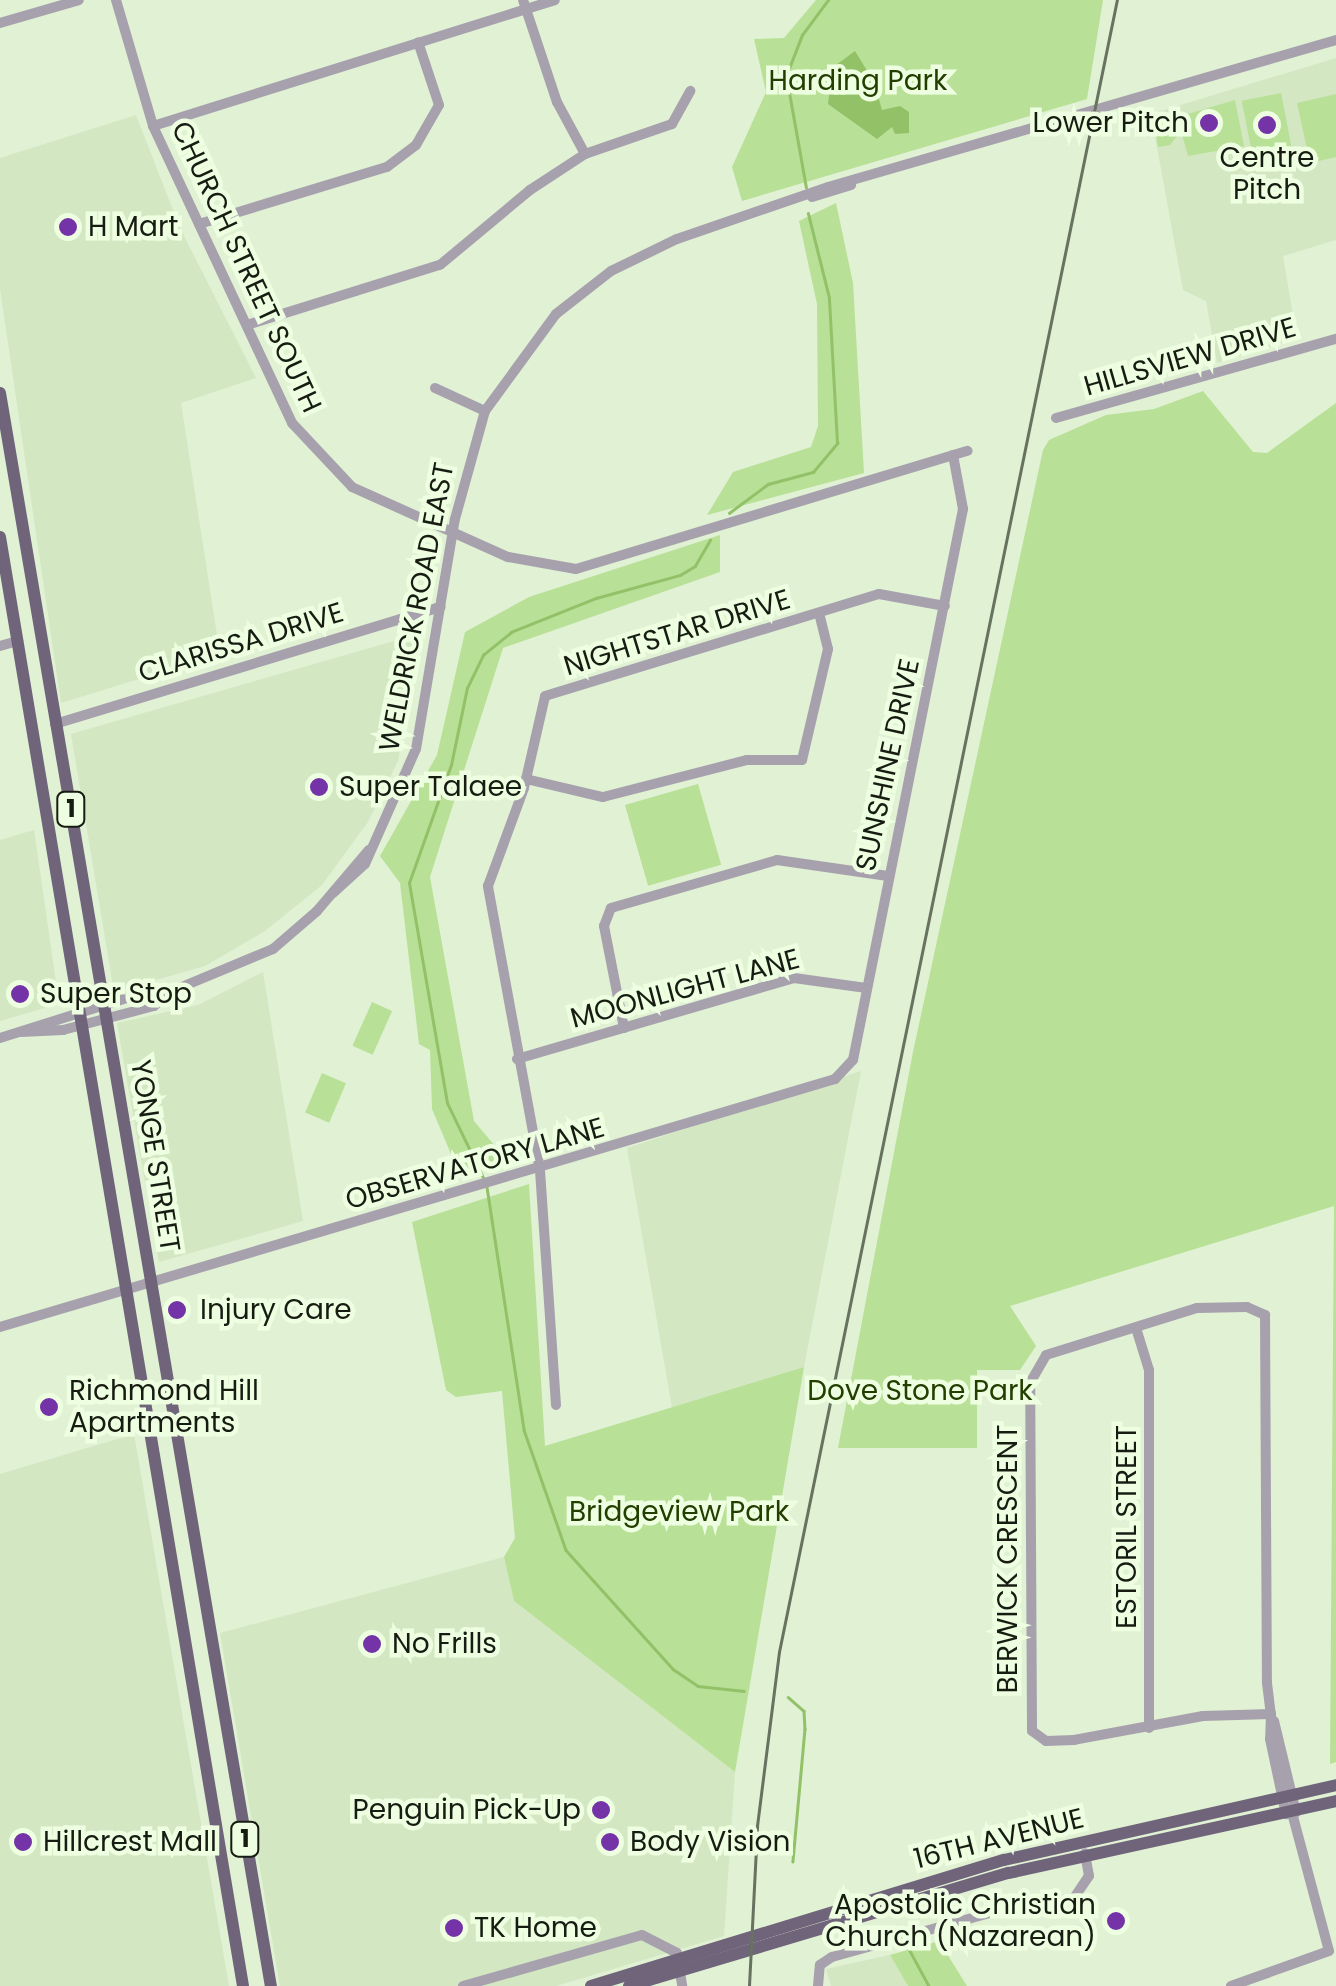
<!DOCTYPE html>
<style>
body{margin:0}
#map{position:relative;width:1336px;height:1986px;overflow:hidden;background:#e1f1d4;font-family:Poppins,sans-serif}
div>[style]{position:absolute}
.built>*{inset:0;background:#d3e7c3}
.green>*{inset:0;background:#b8e097;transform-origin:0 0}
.water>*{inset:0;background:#92c168}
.stream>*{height:2.5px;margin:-1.25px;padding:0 1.25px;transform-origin:1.25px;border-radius:1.25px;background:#92c168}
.minor>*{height:10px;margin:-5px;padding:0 5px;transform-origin:5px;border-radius:5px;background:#a7a1ae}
.major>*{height:12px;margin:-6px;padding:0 6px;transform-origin:6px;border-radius:6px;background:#6f647a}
.rail>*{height:2.5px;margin:-1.25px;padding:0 1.25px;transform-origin:1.25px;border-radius:1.25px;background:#687260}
.dots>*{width:28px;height:28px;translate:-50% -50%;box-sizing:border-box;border:5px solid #eeffe1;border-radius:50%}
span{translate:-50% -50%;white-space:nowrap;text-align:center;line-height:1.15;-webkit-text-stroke:9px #eeffe1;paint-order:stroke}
.shield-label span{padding:2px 8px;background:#eeffe1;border:2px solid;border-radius:8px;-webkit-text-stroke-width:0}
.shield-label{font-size:25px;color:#171c12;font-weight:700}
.park-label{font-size:28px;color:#233f00}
.poi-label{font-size:28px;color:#171c12}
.right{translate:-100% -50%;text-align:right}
.left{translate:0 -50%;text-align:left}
.street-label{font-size:28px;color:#171c12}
</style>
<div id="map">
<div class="built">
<i style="clip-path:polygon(1336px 58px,1336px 240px,1283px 256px,1297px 339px,1217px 363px,1206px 301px,1183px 290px,1151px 114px)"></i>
<i style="clip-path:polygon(136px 115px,180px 228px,256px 378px,181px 403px,220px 654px,61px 703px,0 289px,0 158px)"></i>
<i style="clip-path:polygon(422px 633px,398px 761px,368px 822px,322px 885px,265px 931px,205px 966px,114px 992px,71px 734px)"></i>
<i style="clip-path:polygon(34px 830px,58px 996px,51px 1006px,0 1021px,0 840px)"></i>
<i style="clip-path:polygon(263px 972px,303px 1221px,159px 1262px,117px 1023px,198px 1005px)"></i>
<i style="clip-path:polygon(861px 1071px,804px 1367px,672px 1408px,627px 1148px)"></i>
<i style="clip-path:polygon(134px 1434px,229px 1986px,0 1986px,0 1474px)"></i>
<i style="clip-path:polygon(504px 1557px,514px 1601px,735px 1772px,724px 1936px,556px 1986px,280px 1986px,220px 1633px)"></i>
<i style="clip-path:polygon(890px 1955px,908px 1986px,831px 1986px,826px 1969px)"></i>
</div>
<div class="green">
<i style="clip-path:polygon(816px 0,1103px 0,1087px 99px,742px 201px,732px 167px,766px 92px,754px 39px,784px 38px)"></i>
<i style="left:1281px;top:93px;width:57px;height:40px;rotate:79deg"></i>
<i style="clip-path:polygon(1336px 94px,1336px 157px,1310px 163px,1297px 103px)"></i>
<i style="clip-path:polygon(1235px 100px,1244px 146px,1188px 156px,1181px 131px,1170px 145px,1158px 147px,1154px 124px)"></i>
<i style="clip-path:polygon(836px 203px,853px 283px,864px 473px,707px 515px,733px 472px,811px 447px,818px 426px,817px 304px,799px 221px)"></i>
<i style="clip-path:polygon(1203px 391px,1253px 452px,1267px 453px,1336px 403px,1336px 1762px,1330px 1764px,1334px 1206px,1010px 1306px,1036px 1346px,1020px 1370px,977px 1370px,977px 1448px,838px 1448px,913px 1052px,1043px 450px,1049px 440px,1106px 415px,1154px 409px)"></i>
<i style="clip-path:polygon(720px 535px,720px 572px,503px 648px,430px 877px,474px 1121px,506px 1159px,459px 1173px,432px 1109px,430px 1050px,419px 1044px,400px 883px,380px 856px,437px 755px,465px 632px,529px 597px)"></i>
<i style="left:698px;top:784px;width:84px;height:76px;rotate:74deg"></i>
<i style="left:372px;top:1002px;width:22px;height:48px;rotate:24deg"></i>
<i style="left:322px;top:1073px;width:26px;height:43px;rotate:23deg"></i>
<i style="clip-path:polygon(529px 1184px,545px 1446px,804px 1367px,735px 1772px,514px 1601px,504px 1557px,515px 1538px,502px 1391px,456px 1397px,446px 1390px,412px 1222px)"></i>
<i style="clip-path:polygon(939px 1941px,967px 1986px,908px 1986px,890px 1955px)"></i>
</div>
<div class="water">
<i style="clip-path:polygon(855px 51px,874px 82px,882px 110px,900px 106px,909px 112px,909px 133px,895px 134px,892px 127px,877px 139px,828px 104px,832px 68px)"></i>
</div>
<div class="stream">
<i style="left:806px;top:188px;width:114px;rotate:-100.1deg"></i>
<i style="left:786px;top:76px;width:44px;rotate:-68.7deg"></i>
<i style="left:802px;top:35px;width:44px;rotate:-53.4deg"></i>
<i style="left:729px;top:513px;width:49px;rotate:-36.6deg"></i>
<i style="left:768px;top:484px;width:47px;rotate:-14.9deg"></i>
<i style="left:813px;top:472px;width:38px;rotate:-50deg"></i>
<i style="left:837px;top:443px;width:145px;rotate:-93.2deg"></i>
<i style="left:829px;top:298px;width:87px;rotate:-104deg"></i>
<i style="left:484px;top:1180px;width:85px;rotate:-115.7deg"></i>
<i style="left:447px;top:1103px;width:223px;rotate:-99.8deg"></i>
<i style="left:409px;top:883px;width:125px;rotate:-70.4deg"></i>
<i style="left:451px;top:765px;width:79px;rotate:-78.3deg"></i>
<i style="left:467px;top:688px;width:37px;rotate:-64deg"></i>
<i style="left:483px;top:655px;width:36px;rotate:-39deg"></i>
<i style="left:511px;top:632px;width:92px;rotate:-21.8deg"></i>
<i style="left:596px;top:598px;width:87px;rotate:-15.3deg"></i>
<i style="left:680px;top:575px;width:17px;rotate:-31deg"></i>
<i style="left:695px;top:566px;width:30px;rotate:-60deg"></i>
<i style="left:487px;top:1187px;width:246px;rotate:81.3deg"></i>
<i style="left:524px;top:1430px;width:127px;rotate:70.7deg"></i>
<i style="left:566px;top:1550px;width:160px;rotate:48deg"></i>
<i style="left:673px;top:1669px;width:30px;rotate:34deg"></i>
<i style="left:698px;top:1686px;width:46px;rotate:6.2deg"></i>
<i style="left:788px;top:1697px;width:21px;rotate:41deg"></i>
<i style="left:804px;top:1711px;width:18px;rotate:87deg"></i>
<i style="left:805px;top:1729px;width:133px;rotate:95.2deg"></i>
<i style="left:909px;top:1949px;width:42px;rotate:61.6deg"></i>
</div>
<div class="minor">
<i style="left:116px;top:0;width:131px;rotate:73.6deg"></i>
<i style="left:153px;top:126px;width:328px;rotate:64.9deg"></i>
<i style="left:292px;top:423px;width:88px;rotate:46.8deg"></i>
<i style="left:352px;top:487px;width:171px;rotate:24.2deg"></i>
<i style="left:508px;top:557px;width:69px;rotate:10deg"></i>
<i style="left:576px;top:569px;width:409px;rotate:-16.8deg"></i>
<i style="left:523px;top:0;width:108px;rotate:71.6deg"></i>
<i style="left:557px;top:102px;width:59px;rotate:61.7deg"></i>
<i style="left:0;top:23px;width:82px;rotate:-16.2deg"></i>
<i style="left:153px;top:126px;width:421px;rotate:-17.4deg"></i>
<i style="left:812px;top:197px;width:41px;rotate:-17.1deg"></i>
<i style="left:199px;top:224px;width:196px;rotate:-16.9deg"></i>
<i style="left:387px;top:167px;width:36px;rotate:-37deg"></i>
<i style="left:416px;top:145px;width:46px;rotate:-60.1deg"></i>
<i style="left:439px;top:105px;width:66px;rotate:-108.4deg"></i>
<i style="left:250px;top:324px;width:199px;rotate:-17.3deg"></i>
<i style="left:440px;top:265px;width:117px;rotate:-39.8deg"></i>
<i style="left:530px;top:190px;width:66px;rotate:-33.2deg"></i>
<i style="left:585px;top:154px;width:92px;rotate:-19deg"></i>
<i style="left:672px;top:124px;width:38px;rotate:-61deg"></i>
<i style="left:435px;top:388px;width:55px;rotate:24.7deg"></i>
<i style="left:1056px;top:418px;width:291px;rotate:-15.8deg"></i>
<i style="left:0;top:646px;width:19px;rotate:-16deg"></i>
<i style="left:55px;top:724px;width:403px;rotate:-16.9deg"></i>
<i style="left:526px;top:779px;width:79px;rotate:13.2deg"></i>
<i style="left:603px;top:797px;width:149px;rotate:-14.4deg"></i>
<i style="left:747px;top:760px;width:55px"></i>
<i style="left:802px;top:760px;width:114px;rotate:-76.8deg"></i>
<i style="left:828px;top:649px;width:36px;rotate:-104deg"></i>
<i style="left:333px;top:893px;width:43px;rotate:-42.2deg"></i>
<i style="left:365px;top:864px;width:126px;rotate:-66.1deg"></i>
<i style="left:416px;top:749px;width:233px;rotate:-80.4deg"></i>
<i style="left:455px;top:519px;width:112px;rotate:-74.5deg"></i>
<i style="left:485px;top:411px;width:120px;rotate:-53.8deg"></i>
<i style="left:556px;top:314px;width:70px;rotate:-38deg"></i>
<i style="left:611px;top:271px;width:73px;rotate:-25.9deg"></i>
<i style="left:677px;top:239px;width:160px;rotate:-19deg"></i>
<i style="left:828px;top:187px;width:529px;rotate:-16.14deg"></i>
<i style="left:624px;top:1028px;width:104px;rotate:-101.1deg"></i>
<i style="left:604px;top:926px;width:19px;rotate:-69deg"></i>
<i style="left:611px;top:908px;width:173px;rotate:-16.1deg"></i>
<i style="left:777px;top:860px;width:112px;rotate:8.2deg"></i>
<i style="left:21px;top:1032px;width:42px;rotate:-2.7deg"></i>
<i style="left:63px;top:1030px;width:94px;rotate:-14.8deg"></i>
<i style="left:154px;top:1006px;width:23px;rotate:-40deg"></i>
<i style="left:172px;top:991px;width:109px;rotate:-22.6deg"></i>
<i style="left:273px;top:949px;width:58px;rotate:-40.8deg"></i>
<i style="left:317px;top:911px;width:80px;rotate:-49.6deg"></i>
<i style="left:0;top:1038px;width:163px;rotate:-17.5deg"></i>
<i style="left:155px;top:989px;width:17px;rotate:7deg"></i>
<i style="left:517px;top:1059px;width:289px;rotate:-16.3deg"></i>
<i style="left:794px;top:978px;width:73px;rotate:7.9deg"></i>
<i style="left:0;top:1327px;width:871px;rotate:-16.54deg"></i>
<i style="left:835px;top:1079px;width:26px;rotate:-47deg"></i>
<i style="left:853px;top:1060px;width:562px;rotate:-78.71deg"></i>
<i style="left:963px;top:509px;width:55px;rotate:-100.5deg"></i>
<i style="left:1136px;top:1328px;width:44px;rotate:72.8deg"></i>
<i style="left:1149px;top:1370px;width:358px;rotate:90deg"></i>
<i style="left:556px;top:1405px;width:236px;rotate:-93.9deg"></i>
<i style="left:540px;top:1170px;width:289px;rotate:-100.4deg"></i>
<i style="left:488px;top:886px;width:104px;rotate:-69.8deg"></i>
<i style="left:524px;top:788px;width:94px;rotate:-77.1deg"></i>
<i style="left:545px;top:696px;width:349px;rotate:-17deg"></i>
<i style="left:879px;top:594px;width:67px;rotate:10.3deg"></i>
<i style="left:1271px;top:1714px;width:68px;rotate:178.3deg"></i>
<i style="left:1203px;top:1716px;width:131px;rotate:169.5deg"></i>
<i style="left:1074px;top:1740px;width:28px;rotate:178deg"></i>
<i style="left:1046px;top:1741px;width:17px;rotate:-144deg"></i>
<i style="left:1032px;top:1731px;width:348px;rotate:-90.3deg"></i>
<i style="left:1030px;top:1383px;width:32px;rotate:-60deg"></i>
<i style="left:1046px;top:1355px;width:158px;rotate:-17.3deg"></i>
<i style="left:1197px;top:1308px;width:50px;rotate:-1.1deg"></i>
<i style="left:1247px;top:1307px;width:20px;rotate:24deg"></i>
<i style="left:1265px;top:1315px;width:368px;rotate:89.7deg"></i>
<i style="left:1267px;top:1683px;width:31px;rotate:83deg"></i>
<i style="left:1271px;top:1714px;width:25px;rotate:92deg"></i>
<i style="left:1270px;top:1739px;width:77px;rotate:78deg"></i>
<i style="left:1274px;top:1721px;width:94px;rotate:76.4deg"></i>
<i style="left:463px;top:1986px;width:186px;rotate:-15.9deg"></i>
<i style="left:642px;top:1935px;width:39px;rotate:27deg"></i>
<i style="left:677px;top:1953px;width:33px;rotate:81deg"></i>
<i style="left:818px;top:1986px;width:21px;rotate:-85deg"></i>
<i style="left:820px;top:1965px;width:14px;rotate:-34deg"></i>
<i style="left:832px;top:1957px;width:174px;rotate:-15.6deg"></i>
<i style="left:1000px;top:1910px;width:75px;rotate:-9.2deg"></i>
<i style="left:1074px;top:1898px;width:27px;rotate:-56deg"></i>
<i style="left:1089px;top:1876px;width:23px;rotate:-100deg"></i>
<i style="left:1231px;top:1986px;width:104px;rotate:-19.7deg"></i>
<i style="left:1329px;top:1951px;width:143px;rotate:-105deg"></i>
</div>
<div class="major">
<i style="left:0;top:393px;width:1616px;rotate:80.35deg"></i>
<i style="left:0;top:537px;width:1469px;rotate:80.48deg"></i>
<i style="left:591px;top:1986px;width:432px;rotate:-17deg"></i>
<i style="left:1004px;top:1860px;width:340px;rotate:-12.7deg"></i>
<i style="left:629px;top:1986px;width:396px;rotate:-16.6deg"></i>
<i style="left:1009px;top:1873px;width:335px;rotate:-12.4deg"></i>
</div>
<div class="rail">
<i style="left:749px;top:1986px;width:160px;rotate:-87.1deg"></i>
<i style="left:757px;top:1826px;width:175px;rotate:-82.8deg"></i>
<i style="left:779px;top:1652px;width:1686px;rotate:-78.44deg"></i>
</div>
<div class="dots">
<i style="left:1209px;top:123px;background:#7533a8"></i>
<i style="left:1267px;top:125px;background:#7533a8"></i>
<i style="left:68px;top:227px;background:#7533a8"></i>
<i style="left:319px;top:787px;background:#7533a8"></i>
<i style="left:20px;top:994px;background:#7533a8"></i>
<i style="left:177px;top:1310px;background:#7533a8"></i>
<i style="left:49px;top:1407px;background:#7533a8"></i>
<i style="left:372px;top:1644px;background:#7533a8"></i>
<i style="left:601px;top:1810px;background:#7533a8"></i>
<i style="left:23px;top:1842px;background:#7533a8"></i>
<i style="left:610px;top:1842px;background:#7533a8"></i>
<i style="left:1116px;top:1921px;background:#7533a8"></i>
<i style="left:454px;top:1928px;background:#7533a8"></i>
</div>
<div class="shield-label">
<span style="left:71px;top:809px">1</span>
<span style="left:245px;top:1839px">1</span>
</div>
<div class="park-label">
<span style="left:858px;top:81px">Harding Park</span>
<span style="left:920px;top:1391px">Dove Stone Park</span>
<span style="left:679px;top:1512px">Bridgeview Park</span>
</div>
<div class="poi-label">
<span class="right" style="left:1189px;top:123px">Lower Pitch</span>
<span style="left:1267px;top:174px">Centre<br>Pitch</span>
<span class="left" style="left:88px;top:227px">H Mart</span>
<span class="left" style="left:339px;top:787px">Super Talaee</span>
<span class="left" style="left:40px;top:994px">Super Stop</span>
<span class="left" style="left:200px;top:1310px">Injury Care</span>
<span class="left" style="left:69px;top:1407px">Richmond Hill<br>Apartments</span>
<span class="left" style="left:392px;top:1644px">No Frills</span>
<span class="right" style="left:581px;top:1810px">Penguin Pick-Up</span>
<span class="left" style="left:43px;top:1842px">Hillcrest Mall</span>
<span class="left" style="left:630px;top:1842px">Body Vision</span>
<span class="right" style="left:1096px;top:1921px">Apostolic Christian<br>Church (Nazarean)</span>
<span class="left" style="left:474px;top:1928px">TK Home</span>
</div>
<div class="street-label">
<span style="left:246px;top:267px;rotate:65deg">CHURCH STREET SOUTH</span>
<span style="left:1190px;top:357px;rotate:-16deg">HILLSVIEW DRIVE</span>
<span style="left:417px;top:607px;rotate:-79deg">WELDRICK ROAD EAST</span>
<span style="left:677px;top:633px;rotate:-17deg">NIGHTSTAR DRIVE</span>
<span style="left:241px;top:643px;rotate:-17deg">CLARISSA DRIVE</span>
<span style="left:888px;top:765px;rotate:-78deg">SUNSHINE DRIVE</span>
<span style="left:685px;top:989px;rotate:-15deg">MOONLIGHT LANE</span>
<span style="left:155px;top:1156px;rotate:81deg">YONGE STREET</span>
<span style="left:475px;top:1164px;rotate:-16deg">OBSERVATORY LANE</span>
<span style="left:1127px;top:1527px;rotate:-90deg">ESTORIL STREET</span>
<span style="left:1008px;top:1559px;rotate:-90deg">BERWICK CRESCENT</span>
<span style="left:999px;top:1839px;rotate:-14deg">16TH AVENUE</span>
</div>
</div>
